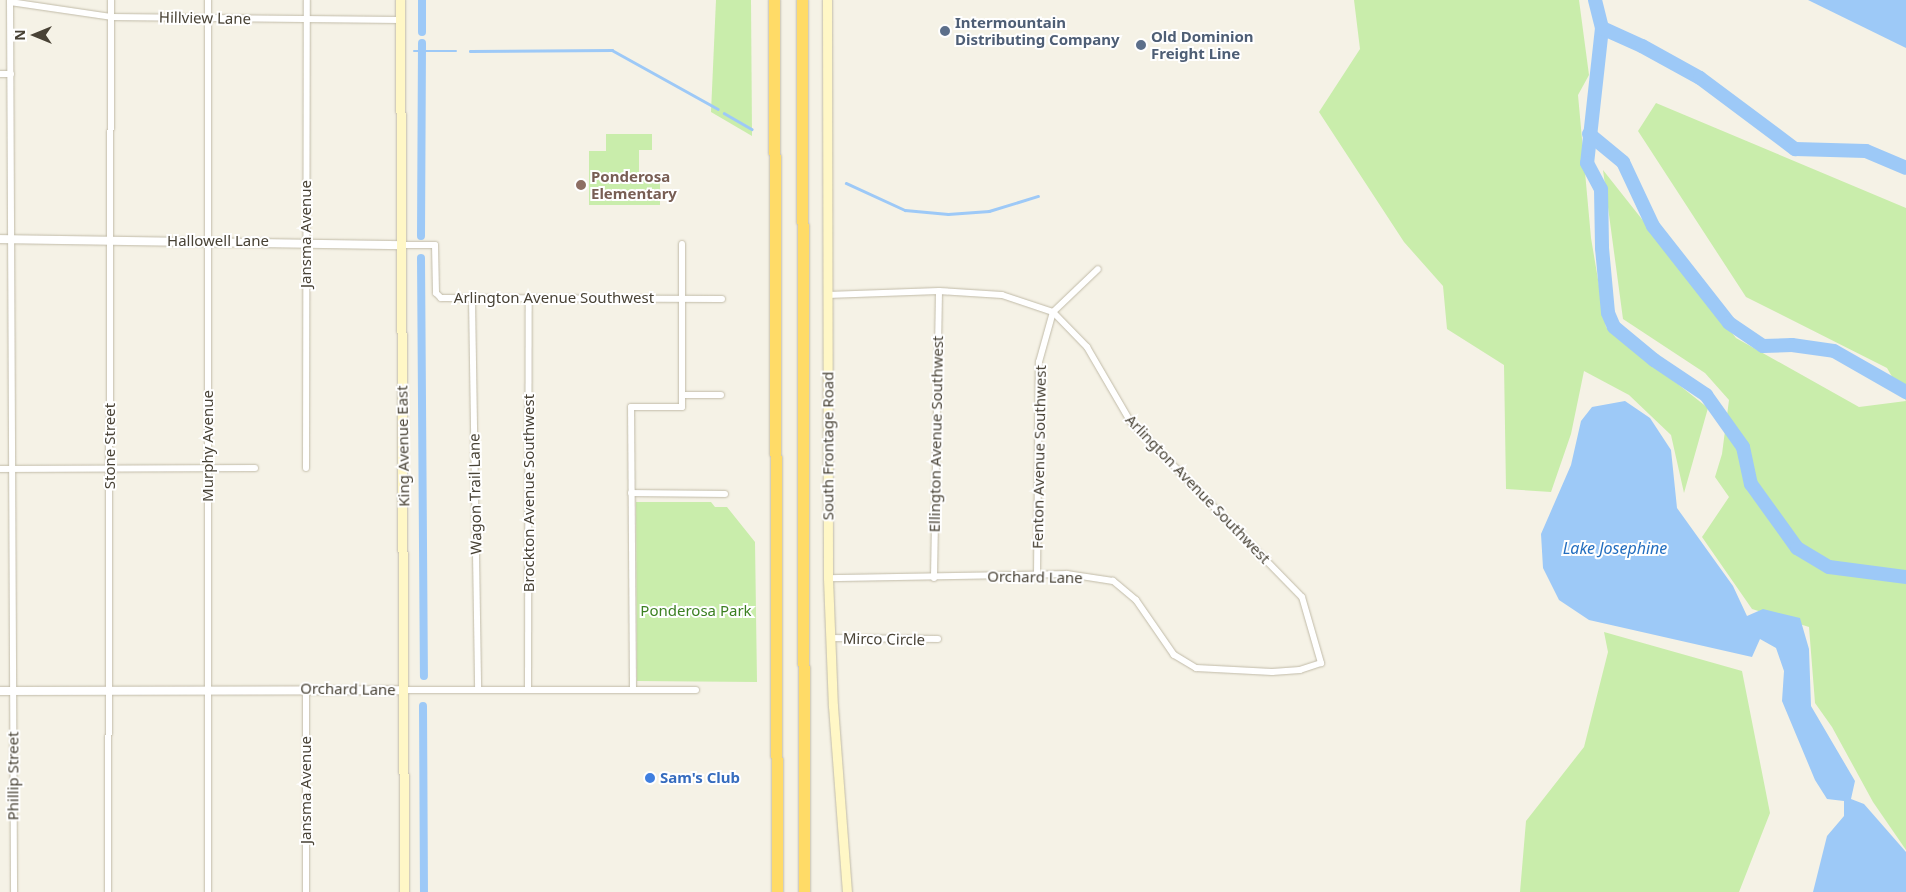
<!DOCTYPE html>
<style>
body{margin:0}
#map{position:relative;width:1906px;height:892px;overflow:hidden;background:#f5f2e6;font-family:"Noto Sans",sans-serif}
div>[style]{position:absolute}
.green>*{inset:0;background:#c9edab}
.water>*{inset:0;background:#9dc9f7}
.stream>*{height:2.5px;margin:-1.25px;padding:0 1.25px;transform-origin:1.25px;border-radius:1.25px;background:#9dc9f7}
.canal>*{height:8px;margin:-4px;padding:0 4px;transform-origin:4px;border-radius:4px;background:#9dc9f7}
.river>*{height:14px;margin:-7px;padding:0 7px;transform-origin:7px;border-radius:7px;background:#9dc9f7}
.roads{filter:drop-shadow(0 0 1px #c1bba8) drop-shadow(0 0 1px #c1bba8)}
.minor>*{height:6px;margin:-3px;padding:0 3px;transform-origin:3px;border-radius:3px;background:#fff}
.tertiary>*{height:8px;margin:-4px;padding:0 4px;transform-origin:4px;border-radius:4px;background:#fff}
.secondary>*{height:9px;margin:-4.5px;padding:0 4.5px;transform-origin:4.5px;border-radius:4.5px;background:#fff7c6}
.motorway>*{height:11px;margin:-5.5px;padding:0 5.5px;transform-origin:5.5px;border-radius:5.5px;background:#ffdb67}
.dots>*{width:14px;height:14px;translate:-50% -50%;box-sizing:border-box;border:2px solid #fff;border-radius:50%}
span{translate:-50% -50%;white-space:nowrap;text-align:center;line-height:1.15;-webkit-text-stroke:4px #fff;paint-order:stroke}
.street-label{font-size:15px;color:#484235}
.service-label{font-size:15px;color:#4e5e75;font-weight:700}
.left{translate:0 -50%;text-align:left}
.education-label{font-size:15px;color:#785e54;font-weight:700}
.park-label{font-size:15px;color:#3c8022}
.shop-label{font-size:15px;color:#366cbe;font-weight:700}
.water-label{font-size:16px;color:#236ebf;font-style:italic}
.north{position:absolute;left:10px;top:10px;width:50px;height:50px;-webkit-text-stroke:4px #fff;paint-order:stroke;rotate:270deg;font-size:14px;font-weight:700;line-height:20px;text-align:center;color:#484235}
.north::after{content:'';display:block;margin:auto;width:18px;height:22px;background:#484235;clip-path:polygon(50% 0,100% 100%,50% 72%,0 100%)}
</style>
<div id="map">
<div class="green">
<i style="clip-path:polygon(716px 0,751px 0,752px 136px,711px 112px)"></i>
<i style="clip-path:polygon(1354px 0,1579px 0,1589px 75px,1578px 95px,1591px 238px,1606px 327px,1708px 408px,1684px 493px,1671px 435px,1629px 395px,1584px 371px,1571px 434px,1551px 492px,1506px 489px,1504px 365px,1447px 329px,1443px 286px,1404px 242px,1319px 112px,1360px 49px)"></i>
<i style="clip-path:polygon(1656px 103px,1906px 208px,1906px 850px,1873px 802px,1832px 727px,1815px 703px,1809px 627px,1752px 609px,1702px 537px,1729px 497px,1715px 477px,1722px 454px,1729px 400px,1705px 373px,1623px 319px,1603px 170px,1736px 338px,1859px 407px,1906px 401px,1887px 368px,1746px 297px,1638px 131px)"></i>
<i style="clip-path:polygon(606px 134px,652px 134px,652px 150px,639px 150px,639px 178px,660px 178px,660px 205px,589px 205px,589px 151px,606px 151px)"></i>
<i style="clip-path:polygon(636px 502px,711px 502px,715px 507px,727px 507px,755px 542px,757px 682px,637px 681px)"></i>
<i style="clip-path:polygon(1604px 632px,1742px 671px,1770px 813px,1739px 892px,1520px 892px,1526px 821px,1584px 747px,1608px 652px)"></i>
</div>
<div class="water">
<i style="clip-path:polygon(1808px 0,1906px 0,1906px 48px)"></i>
<i style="clip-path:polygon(1625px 401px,1650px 418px,1671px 450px,1677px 508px,1733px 586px,1747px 616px,1763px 609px,1800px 618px,1809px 649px,1811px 706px,1855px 781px,1851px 799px,1864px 804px,1906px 852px,1906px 892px,1813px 892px,1827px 836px,1844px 816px,1844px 801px,1827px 799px,1815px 780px,1782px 701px,1784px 671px,1776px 648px,1760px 639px,1752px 657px,1589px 620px,1559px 600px,1543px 568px,1541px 534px,1571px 465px,1581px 421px,1592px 407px)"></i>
</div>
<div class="stream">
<i style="left:414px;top:51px;width:42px"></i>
<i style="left:470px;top:51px;width:142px;rotate:-0.4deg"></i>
<i style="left:612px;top:50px;width:121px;rotate:29.1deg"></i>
<i style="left:724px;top:113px;width:32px;rotate:30deg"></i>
<i style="left:846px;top:183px;width:65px;rotate:24.6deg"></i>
<i style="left:905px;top:210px;width:43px;rotate:5.3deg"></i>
<i style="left:948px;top:214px;width:41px;rotate:-4.2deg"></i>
<i style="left:989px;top:211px;width:51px;rotate:-17deg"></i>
</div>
<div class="canal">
<i style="left:422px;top:32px;width:32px;rotate:-90deg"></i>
<i style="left:421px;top:236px;width:193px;rotate:-89.7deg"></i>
<i style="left:421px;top:258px;width:418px;rotate:89.6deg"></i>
<i style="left:423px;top:706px;width:186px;rotate:89.7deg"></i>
</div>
<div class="river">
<i style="left:1595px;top:0;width:29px;rotate:76deg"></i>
<i style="left:1602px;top:28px;width:136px;rotate:96.3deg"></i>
<i style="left:1587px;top:163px;width:30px;rotate:62deg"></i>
<i style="left:1601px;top:189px;width:59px;rotate:89deg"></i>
<i style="left:1602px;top:248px;width:65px;rotate:84.7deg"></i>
<i style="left:1608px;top:313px;width:15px;rotate:67deg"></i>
<i style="left:1614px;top:327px;width:52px;rotate:39.5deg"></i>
<i style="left:1654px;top:360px;width:63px;rotate:33.9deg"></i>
<i style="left:1706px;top:395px;width:64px;rotate:54.6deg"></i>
<i style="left:1743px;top:447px;width:38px;rotate:78deg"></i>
<i style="left:1751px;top:484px;width:79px;rotate:54.3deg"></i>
<i style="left:1797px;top:548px;width:37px;rotate:31deg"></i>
<i style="left:1829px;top:567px;width:78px;rotate:7.4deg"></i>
<i style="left:1602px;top:28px;width:44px;rotate:24.2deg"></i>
<i style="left:1642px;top:46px;width:66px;rotate:28.9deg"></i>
<i style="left:1700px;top:78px;width:119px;rotate:36.8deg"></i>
<i style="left:1795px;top:149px;width:71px;rotate:1.6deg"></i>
<i style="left:1866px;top:151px;width:43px;rotate:23deg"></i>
<i style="left:1589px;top:134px;width:44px;rotate:39.5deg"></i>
<i style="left:1623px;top:162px;width:71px;rotate:64.9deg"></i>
<i style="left:1653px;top:226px;width:123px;rotate:51.9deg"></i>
<i style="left:1729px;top:323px;width:41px;rotate:34.1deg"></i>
<i style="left:1763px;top:346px;width:29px;rotate:-2deg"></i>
<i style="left:1792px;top:345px;width:42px;rotate:8.1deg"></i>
<i style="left:1834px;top:351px;width:83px;rotate:29.7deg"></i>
</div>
<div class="roads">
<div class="minor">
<i style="left:10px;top:0;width:892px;rotate:89.74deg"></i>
<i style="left:10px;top:2px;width:102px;rotate:8.4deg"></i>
<i style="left:111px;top:17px;width:289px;rotate:0.6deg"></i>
<i style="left:0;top:74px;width:11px"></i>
<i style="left:401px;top:245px;width:34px"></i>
<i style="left:435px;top:245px;width:48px;rotate:88.8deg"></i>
<i style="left:436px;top:293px;width:7px;rotate:45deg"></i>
<i style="left:441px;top:298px;width:281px;rotate:0.2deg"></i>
<i style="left:827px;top:295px;width:112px;rotate:-2deg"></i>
<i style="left:939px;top:291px;width:63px;rotate:3.6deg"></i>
<i style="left:1002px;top:295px;width:54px;rotate:18.4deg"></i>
<i style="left:1053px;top:312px;width:49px;rotate:45.8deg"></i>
<i style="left:1087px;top:347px;width:86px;rotate:59.8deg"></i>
<i style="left:1130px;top:421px;width:246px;rotate:45.7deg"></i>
<i style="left:1302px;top:597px;width:69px;rotate:73.9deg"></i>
<i style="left:1321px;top:663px;width:22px;rotate:162deg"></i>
<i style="left:1300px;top:670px;width:28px;rotate:176deg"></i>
<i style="left:1272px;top:672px;width:76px;rotate:-177deg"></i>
<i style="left:1196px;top:668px;width:26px;rotate:-149deg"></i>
<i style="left:1174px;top:655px;width:67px;rotate:-124.6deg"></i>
<i style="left:1136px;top:600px;width:30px;rotate:-140deg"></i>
<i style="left:1113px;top:581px;width:47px;rotate:-171.3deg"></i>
<i style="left:1067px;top:574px;width:239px;rotate:179deg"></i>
<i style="left:472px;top:299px;width:391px;rotate:89.1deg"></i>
<i style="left:682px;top:395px;width:151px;rotate:-90deg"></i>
<i style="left:306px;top:468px;width:468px;rotate:-89.9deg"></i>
<i style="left:0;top:469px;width:255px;rotate:-0.2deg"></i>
<i style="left:631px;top:493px;width:94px;rotate:0.6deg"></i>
<i style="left:1037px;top:576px;width:214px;rotate:-89.5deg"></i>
<i style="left:1039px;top:362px;width:52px;rotate:-74.4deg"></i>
<i style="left:1053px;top:312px;width:62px;rotate:-43.7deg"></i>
<i style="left:934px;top:578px;width:287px;rotate:-89deg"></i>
<i style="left:830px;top:638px;width:108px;rotate:0.5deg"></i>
<i style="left:306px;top:688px;width:204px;rotate:90deg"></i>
<i style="left:528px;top:689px;width:392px;rotate:-89.9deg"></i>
<i style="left:633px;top:689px;width:282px;rotate:-90.4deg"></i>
<i style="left:631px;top:407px;width:51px"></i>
<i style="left:682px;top:407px;width:12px;rotate:-90deg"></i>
<i style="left:682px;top:395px;width:39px"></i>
<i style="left:405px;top:690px;width:291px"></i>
<i style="left:108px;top:892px;width:892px;rotate:-89.81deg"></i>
<i style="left:208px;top:892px;width:892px;rotate:-90deg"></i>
</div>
<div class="tertiary">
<i style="left:0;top:239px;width:401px;rotate:0.9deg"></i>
<i style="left:0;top:691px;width:405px;rotate:-0.1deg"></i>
</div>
<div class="secondary">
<i style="left:400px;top:0;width:892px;rotate:89.74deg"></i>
<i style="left:827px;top:0;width:578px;rotate:89.9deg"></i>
<i style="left:828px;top:578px;width:128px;rotate:87.8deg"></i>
<i style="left:833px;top:706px;width:187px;rotate:85.7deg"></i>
</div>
<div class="motorway">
<i style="left:774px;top:0;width:892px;rotate:89.81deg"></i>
<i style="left:802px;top:0;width:892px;rotate:89.87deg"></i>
</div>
</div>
<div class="dots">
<i style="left:945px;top:31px;background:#5c6f8a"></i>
<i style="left:1141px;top:45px;background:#5c6f8a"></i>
<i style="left:581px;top:185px;background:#8d6e63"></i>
<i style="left:650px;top:778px;background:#3f7fe0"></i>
</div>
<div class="street-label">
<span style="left:205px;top:18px;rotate:1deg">Hillview Lane</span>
<span style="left:306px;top:234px;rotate:-90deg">Jansma Avenue</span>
<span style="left:218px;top:241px">Hallowell Lane</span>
<span style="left:554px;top:298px">Arlington Avenue Southwest</span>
<span style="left:936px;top:434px;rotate:-89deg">Ellington Avenue Southwest</span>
<span style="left:110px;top:446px;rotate:-90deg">Stone Street</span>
<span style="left:208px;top:446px;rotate:-90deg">Murphy Avenue</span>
<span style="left:403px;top:446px;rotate:-91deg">King Avenue East</span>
<span style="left:828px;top:446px;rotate:-90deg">South Frontage Road</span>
<span style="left:1039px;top:457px;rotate:-89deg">Fenton Avenue Southwest</span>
<span style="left:1198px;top:489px;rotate:46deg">Arlington Avenue Southwest</span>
<span style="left:529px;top:493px;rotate:-90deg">Brockton Avenue Southwest</span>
<span style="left:475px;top:494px;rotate:-91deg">Wagon Trail Lane</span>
<span style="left:1035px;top:577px;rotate:1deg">Orchard Lane</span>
<span style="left:884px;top:639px;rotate:1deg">Mirco Circle</span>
<span style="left:348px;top:689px;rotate:1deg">Orchard Lane</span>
<span style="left:13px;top:776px;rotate:-90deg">Phillip Street</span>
<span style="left:306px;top:790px;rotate:-90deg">Jansma Avenue</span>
</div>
<div class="service-label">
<span class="left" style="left:955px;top:31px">Intermountain<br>Distributing Company</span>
<span class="left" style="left:1151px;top:45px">Old Dominion<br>Freight Line</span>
</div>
<div class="education-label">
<span class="left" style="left:591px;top:185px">Ponderosa<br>Elementary</span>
</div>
<div class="park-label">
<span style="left:696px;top:611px">Ponderosa Park</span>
</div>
<div class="shop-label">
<span class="left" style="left:660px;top:778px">Sam's Club</span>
</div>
<div class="water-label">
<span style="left:1615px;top:548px">Lake Josephine</span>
</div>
<div class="north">N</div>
</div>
